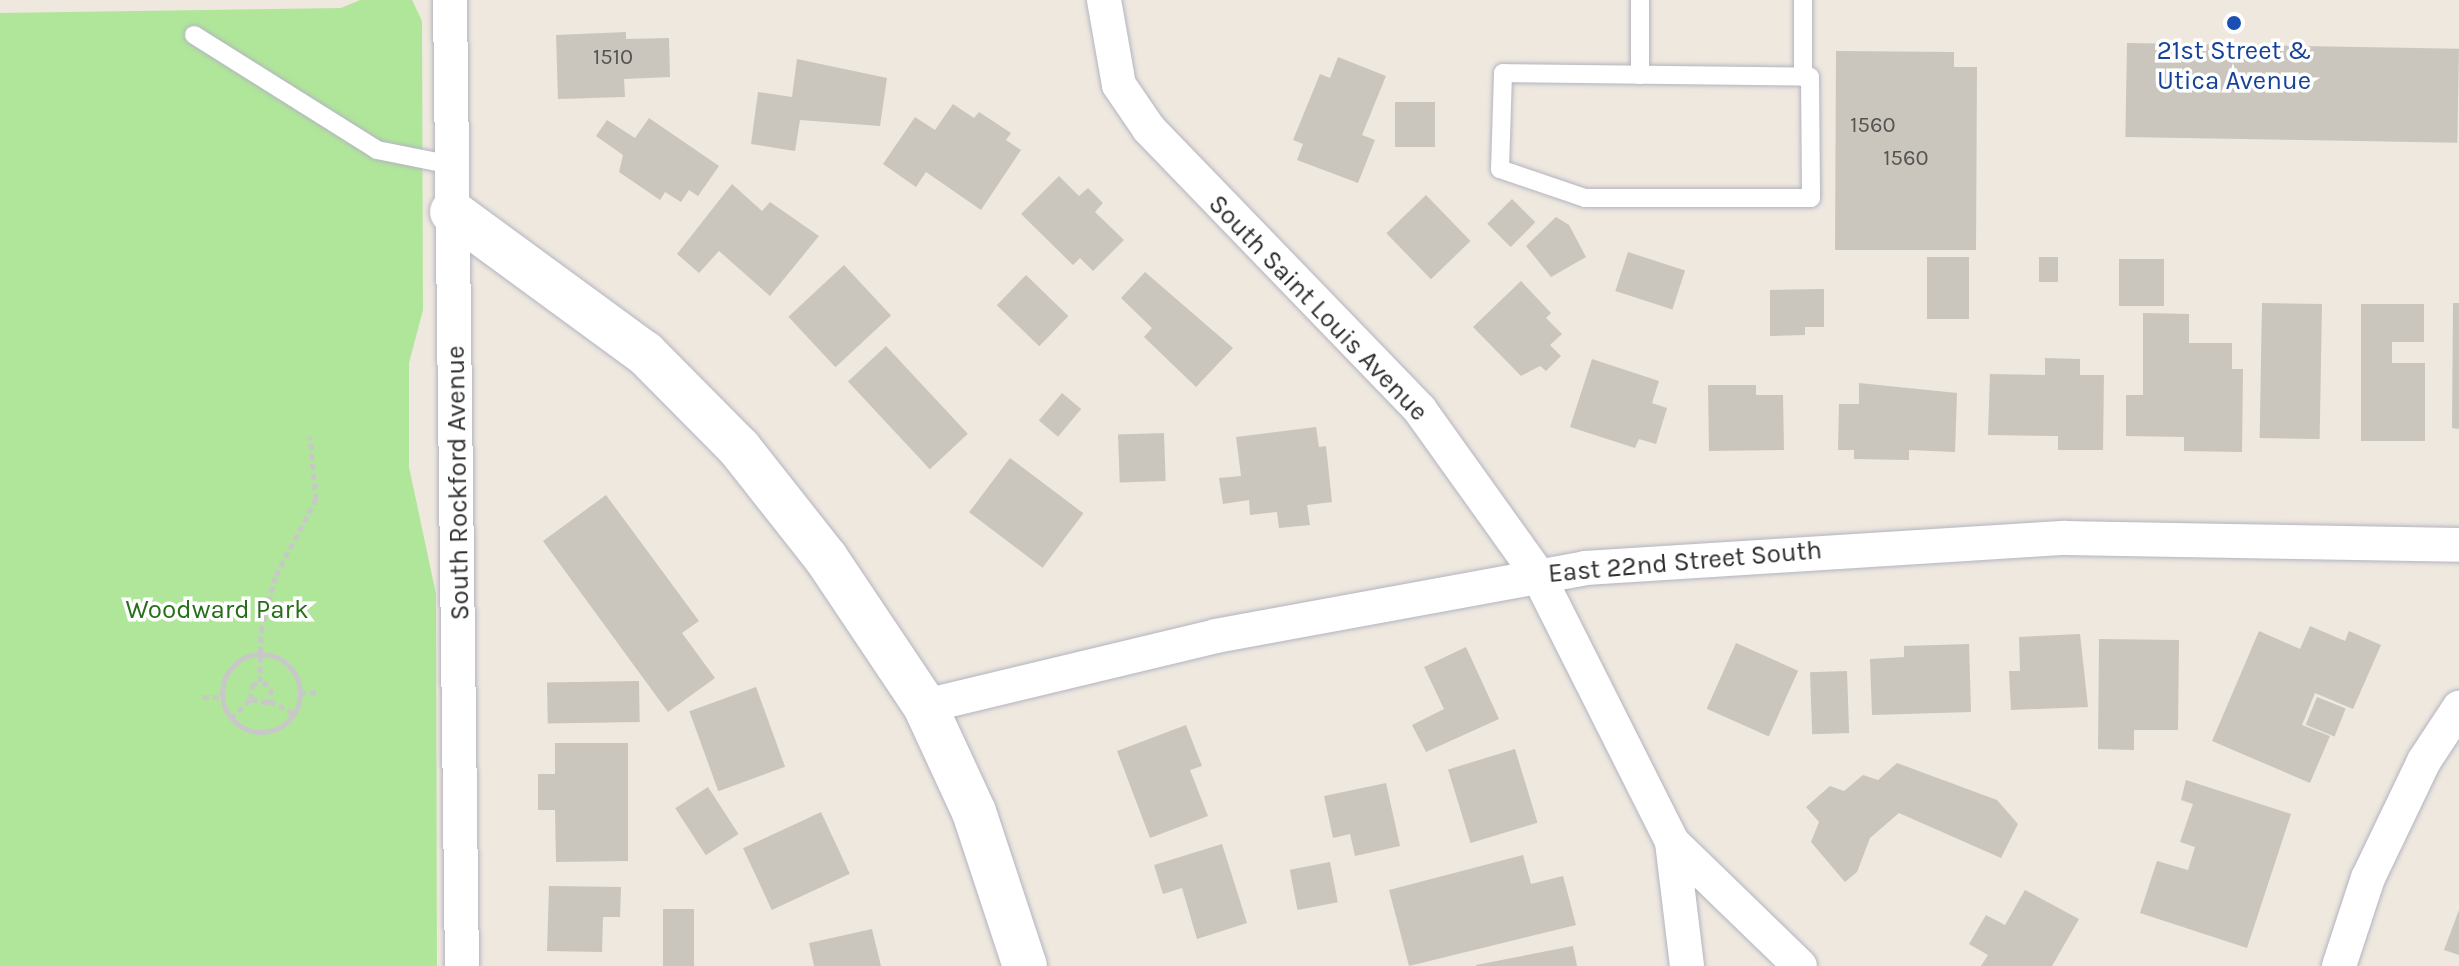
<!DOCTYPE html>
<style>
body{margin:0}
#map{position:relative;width:2459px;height:966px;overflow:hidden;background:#eee8df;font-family:Karla,sans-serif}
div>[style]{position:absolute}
.green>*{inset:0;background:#b0e69a}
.building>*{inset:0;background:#cac6bd;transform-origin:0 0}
.path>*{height:5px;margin-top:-2.5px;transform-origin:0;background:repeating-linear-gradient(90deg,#c8c8c8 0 6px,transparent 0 10px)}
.path>.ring{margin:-2.5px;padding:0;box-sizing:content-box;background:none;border:5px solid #c8c8c8;border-radius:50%}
.roads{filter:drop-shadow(0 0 2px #b3b4c0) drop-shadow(0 0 2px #b3b4c0)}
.lane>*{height:18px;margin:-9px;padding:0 9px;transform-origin:9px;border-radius:9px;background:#fff}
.street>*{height:34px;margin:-17px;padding:0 17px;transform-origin:17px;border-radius:17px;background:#fff}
.secondary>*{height:44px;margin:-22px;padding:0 22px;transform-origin:22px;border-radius:22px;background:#fff}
.dots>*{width:22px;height:22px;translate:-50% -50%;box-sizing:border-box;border:4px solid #fff;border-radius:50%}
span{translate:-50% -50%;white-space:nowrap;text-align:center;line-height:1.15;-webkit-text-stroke:7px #fff;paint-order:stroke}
.number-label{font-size:22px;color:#545351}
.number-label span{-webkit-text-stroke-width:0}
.transit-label{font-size:26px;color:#164399}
.street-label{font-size:26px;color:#2d2d2d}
.park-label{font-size:26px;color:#266e18}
</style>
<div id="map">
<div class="green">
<i style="clip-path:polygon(360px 0,412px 0,422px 21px,423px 310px,409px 363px,409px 467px,436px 594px,437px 966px,0 966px,0 13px,341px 8px)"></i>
</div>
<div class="building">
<i style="clip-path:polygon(626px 32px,626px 39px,669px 38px,670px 77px,624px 79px,625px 97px,558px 99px,556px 35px)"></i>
<i style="left:2127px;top:43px;width:332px;height:94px;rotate:1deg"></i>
<i style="clip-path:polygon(1836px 51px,1954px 52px,1954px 67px,1977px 67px,1976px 250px,1835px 250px)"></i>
<i style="clip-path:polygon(1338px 57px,1386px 76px,1362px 135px,1375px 140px,1358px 183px,1297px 160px,1303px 144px,1293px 140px,1320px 74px,1330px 78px)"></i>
<i style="clip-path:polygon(797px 59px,887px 78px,880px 126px,800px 120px,795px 151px,751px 144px,758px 92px,792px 97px)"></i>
<i style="left:1395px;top:102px;width:40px;height:45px"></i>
<i style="clip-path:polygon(953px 104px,974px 118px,979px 112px,1011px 133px,1006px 140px,1021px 150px,981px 210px,926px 172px,916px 187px,883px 164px,915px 117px,935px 130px)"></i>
<i style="clip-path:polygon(649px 118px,719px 166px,698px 196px,689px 190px,681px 202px,665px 192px,660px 200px,619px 172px,623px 155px,596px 136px,607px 120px,635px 138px)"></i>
<i style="clip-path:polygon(1059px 176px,1079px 196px,1088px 188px,1103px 203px,1095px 212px,1124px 240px,1093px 271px,1080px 258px,1073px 265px,1021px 214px)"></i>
<i style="clip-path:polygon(732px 184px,762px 211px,770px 202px,819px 236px,770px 296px,719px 251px,699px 273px,677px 254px)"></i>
<i style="left:1426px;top:195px;width:64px;height:55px;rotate:46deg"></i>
<i style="left:1512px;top:199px;width:33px;height:35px;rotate:45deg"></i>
<i style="clip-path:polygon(1556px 217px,1569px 225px,1586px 257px,1551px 277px,1526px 246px)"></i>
<i style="left:1628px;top:252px;width:60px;height:41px;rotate:18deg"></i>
<i style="left:1927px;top:257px;width:42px;height:62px"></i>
<i style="left:2039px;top:257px;width:19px;height:25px"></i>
<i style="left:2119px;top:259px;width:45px;height:47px"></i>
<i style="left:844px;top:265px;width:69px;height:76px;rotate:47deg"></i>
<i style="clip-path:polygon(1145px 272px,1233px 348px,1196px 387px,1144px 337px,1152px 328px,1121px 298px)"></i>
<i style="left:1026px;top:275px;width:59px;height:42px;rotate:44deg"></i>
<i style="clip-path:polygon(1521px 281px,1551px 313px,1546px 318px,1562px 334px,1550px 345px,1561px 356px,1546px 371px,1540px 366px,1521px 376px,1473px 327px)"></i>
<i style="clip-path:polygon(1824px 289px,1824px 327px,1805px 327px,1805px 335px,1770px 336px,1770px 290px)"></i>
<i style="left:2262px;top:303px;width:60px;height:135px;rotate:1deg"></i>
<i style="clip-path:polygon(2453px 303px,2459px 303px,2459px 429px,2452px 428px)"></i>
<i style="clip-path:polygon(2361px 304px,2424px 304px,2424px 342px,2392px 342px,2392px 363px,2425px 363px,2425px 441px,2361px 441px)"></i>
<i style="clip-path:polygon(2143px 313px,2189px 314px,2189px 343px,2232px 343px,2232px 369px,2243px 369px,2242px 452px,2184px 451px,2184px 437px,2126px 436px,2126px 395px,2143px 395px)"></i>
<i style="left:886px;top:346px;width:120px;height:52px;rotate:47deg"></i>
<i style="clip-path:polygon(2045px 358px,2080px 359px,2080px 375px,2104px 375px,2103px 450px,2058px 450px,2058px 436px,1988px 435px,1990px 374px,2045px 375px)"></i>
<i style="clip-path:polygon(1592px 359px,1659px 381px,1652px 403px,1667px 408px,1656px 444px,1639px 439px,1635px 448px,1570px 427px)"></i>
<i style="clip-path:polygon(1859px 383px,1957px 393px,1955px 452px,1909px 450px,1909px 460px,1854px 459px,1854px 450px,1838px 450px,1839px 404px,1859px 404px)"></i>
<i style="clip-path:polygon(1708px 385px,1756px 385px,1756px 395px,1783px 395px,1784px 450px,1709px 451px)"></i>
<i style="left:1062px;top:393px;width:25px;height:36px;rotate:40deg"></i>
<i style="clip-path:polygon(1316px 427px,1319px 447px,1326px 446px,1332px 502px,1307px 505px,1310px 525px,1279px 528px,1277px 512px,1250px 515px,1249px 500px,1223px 504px,1219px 478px,1241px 476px,1236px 437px)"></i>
<i style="left:1164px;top:433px;width:48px;height:46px;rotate:88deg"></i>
<i style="left:1010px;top:458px;width:92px;height:68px;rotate:37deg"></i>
<i style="clip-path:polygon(606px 495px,699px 621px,682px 633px,715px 678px,668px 712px,543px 541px)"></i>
<i style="clip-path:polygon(2310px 626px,2345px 641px,2349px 631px,2381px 645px,2353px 709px,2315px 693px,2302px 725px,2330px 736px,2310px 783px,2212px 741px,2259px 631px,2300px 649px)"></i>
<i style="clip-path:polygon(2080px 634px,2088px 707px,2011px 710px,2009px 671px,2020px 671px,2019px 637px)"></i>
<i style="clip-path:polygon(2099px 639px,2179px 640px,2178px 730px,2134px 730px,2134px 750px,2098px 749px)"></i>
<i style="left:1736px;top:643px;width:68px;height:72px;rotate:24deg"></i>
<i style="clip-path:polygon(1969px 644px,1971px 712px,1872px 715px,1870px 659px,1904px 657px,1904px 646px)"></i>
<i style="clip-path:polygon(1466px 647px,1499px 719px,1426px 752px,1412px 725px,1444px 709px,1424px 667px)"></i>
<i style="left:1847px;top:671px;width:62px;height:37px;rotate:88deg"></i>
<i style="left:639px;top:681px;width:41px;height:92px;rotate:89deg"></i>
<i style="left:756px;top:687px;width:85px;height:71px;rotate:70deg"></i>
<i style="left:2317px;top:697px;width:31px;height:30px;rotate:22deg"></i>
<i style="clip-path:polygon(1186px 725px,1202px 766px,1190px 770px,1208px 816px,1150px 838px,1117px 751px)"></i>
<i style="clip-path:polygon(555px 743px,628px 743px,628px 861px,556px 862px,555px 810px,538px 810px,538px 774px,555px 774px)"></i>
<i style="left:1515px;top:749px;width:77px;height:70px;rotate:73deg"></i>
<i style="clip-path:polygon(1897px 763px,1997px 800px,2018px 824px,2001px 858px,1899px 813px,1870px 838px,1857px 872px,1845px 882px,1811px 842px,1819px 822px,1806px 807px,1830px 786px,1844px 791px,1863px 775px,1878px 780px)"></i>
<i style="clip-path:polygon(2186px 780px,2291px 814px,2247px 948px,2140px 913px,2157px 861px,2188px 870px,2195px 847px,2180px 842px,2193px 804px,2181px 800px)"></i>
<i style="clip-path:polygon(1386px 783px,1400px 846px,1355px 856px,1350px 834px,1333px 838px,1324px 796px)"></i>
<i style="left:708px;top:787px;width:56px;height:39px;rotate:57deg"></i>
<i style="left:821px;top:812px;width:68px;height:86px;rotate:65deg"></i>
<i style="clip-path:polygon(1222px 844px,1247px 923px,1197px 939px,1182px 888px,1163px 894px,1154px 865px)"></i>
<i style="clip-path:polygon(1523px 855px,1531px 884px,1563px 876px,1576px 925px,1409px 966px,1389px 890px)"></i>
<i style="left:1330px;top:862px;width:41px;height:41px;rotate:79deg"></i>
<i style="clip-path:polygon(549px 886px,621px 887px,620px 917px,603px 917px,602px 952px,547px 951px)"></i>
<i style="clip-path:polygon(2025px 890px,2079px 919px,2052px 966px,1981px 966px,1988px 955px,1969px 944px,1986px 915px,2005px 925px)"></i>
<i style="left:663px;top:909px;width:31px;height:57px"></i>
<i style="clip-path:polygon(2459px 910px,2459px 955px,2444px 950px)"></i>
<i style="clip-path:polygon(872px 929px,881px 966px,814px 966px,809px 943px)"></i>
<i style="clip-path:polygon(1573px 946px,1577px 966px,1476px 966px,1476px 965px)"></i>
</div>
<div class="path">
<i class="ring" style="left:222px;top:654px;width:73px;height:73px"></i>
<i style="left:260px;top:682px;width:51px;rotate:-88.9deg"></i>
<i style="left:261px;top:631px;width:58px;rotate:-75deg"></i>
<i style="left:276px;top:575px;width:86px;rotate:-62.2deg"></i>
<i style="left:316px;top:499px;width:63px;rotate:-95.4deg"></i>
<i style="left:300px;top:693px;width:18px;rotate:-3deg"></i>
<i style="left:203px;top:697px;width:19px"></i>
<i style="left:270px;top:701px;width:27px;rotate:28deg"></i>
<i style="left:231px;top:718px;width:28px;rotate:-44deg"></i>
<i style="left:251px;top:699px;width:14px;rotate:-86deg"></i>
<i style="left:252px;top:685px;width:11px;rotate:-15deg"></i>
<i style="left:263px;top:682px;width:11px;rotate:38deg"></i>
<i style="left:272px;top:689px;width:15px;rotate:110deg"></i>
<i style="left:267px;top:703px;width:16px;rotate:-166deg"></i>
</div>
<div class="roads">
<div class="lane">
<i style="left:1803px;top:0;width:77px;rotate:90deg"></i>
<i style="left:194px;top:35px;width:216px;rotate:32.1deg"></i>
<i style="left:377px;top:150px;width:76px;rotate:11.3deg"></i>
<i style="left:1503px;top:73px;width:307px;rotate:0.7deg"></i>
<i style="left:1810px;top:77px;width:121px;rotate:89.5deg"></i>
<i style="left:1811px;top:198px;width:226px;rotate:180deg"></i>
<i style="left:1585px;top:198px;width:90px;rotate:-161.2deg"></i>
<i style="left:1500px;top:169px;width:96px;rotate:-88.2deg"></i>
<i style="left:1640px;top:75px;width:75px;rotate:-90deg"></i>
</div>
<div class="street">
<i style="left:450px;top:0;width:966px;rotate:89.29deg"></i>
<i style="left:1104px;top:0;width:86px;rotate:80deg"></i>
<i style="left:1119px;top:85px;width:53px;rotate:55.7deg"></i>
<i style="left:1149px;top:129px;width:390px;rotate:46deg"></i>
<i style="left:1420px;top:410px;width:203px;rotate:54.4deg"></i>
<i style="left:1538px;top:575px;width:299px;rotate:63.3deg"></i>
<i style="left:1672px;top:842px;width:125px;rotate:83.1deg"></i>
<i style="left:925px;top:706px;width:299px;rotate:-13.5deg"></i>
<i style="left:1216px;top:636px;width:375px;rotate:-10.4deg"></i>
<i style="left:1585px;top:568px;width:481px;rotate:-3.6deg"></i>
<i style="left:2065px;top:538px;width:394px;rotate:1deg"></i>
<i style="left:1672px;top:842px;width:178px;rotate:44.1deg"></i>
<i style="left:2339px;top:966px;width:93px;rotate:-71.8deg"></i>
<i style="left:2368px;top:878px;width:130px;rotate:-64.4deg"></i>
<i style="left:2424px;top:761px;width:64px;rotate:-56.6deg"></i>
</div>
<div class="secondary">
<i style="left:452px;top:212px;width:239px;rotate:36.2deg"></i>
<i style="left:645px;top:353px;width:134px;rotate:45.3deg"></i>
<i style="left:739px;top:448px;width:140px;rotate:51.7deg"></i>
<i style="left:826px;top:558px;width:178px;rotate:56.2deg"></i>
<i style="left:925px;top:706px;width:117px;rotate:65.2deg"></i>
<i style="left:974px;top:812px;width:162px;rotate:71.7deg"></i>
</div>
</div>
<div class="dots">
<i style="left:2234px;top:23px;background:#1a4fb4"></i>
</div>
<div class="number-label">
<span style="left:613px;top:58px">1510</span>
<span style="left:1873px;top:126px">1560</span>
<span style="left:1906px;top:159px">1560</span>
</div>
<div class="transit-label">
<span style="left:2234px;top:66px">21st Street &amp;<br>Utica Avenue</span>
</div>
<div class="street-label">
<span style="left:1318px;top:308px;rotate:46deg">South Saint Louis Avenue</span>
<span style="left:458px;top:483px;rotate:-91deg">South Rockford Avenue</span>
<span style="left:1685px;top:562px;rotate:-5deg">East 22nd Street South</span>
</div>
<div class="park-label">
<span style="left:217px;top:610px">Woodward Park</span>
</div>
</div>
